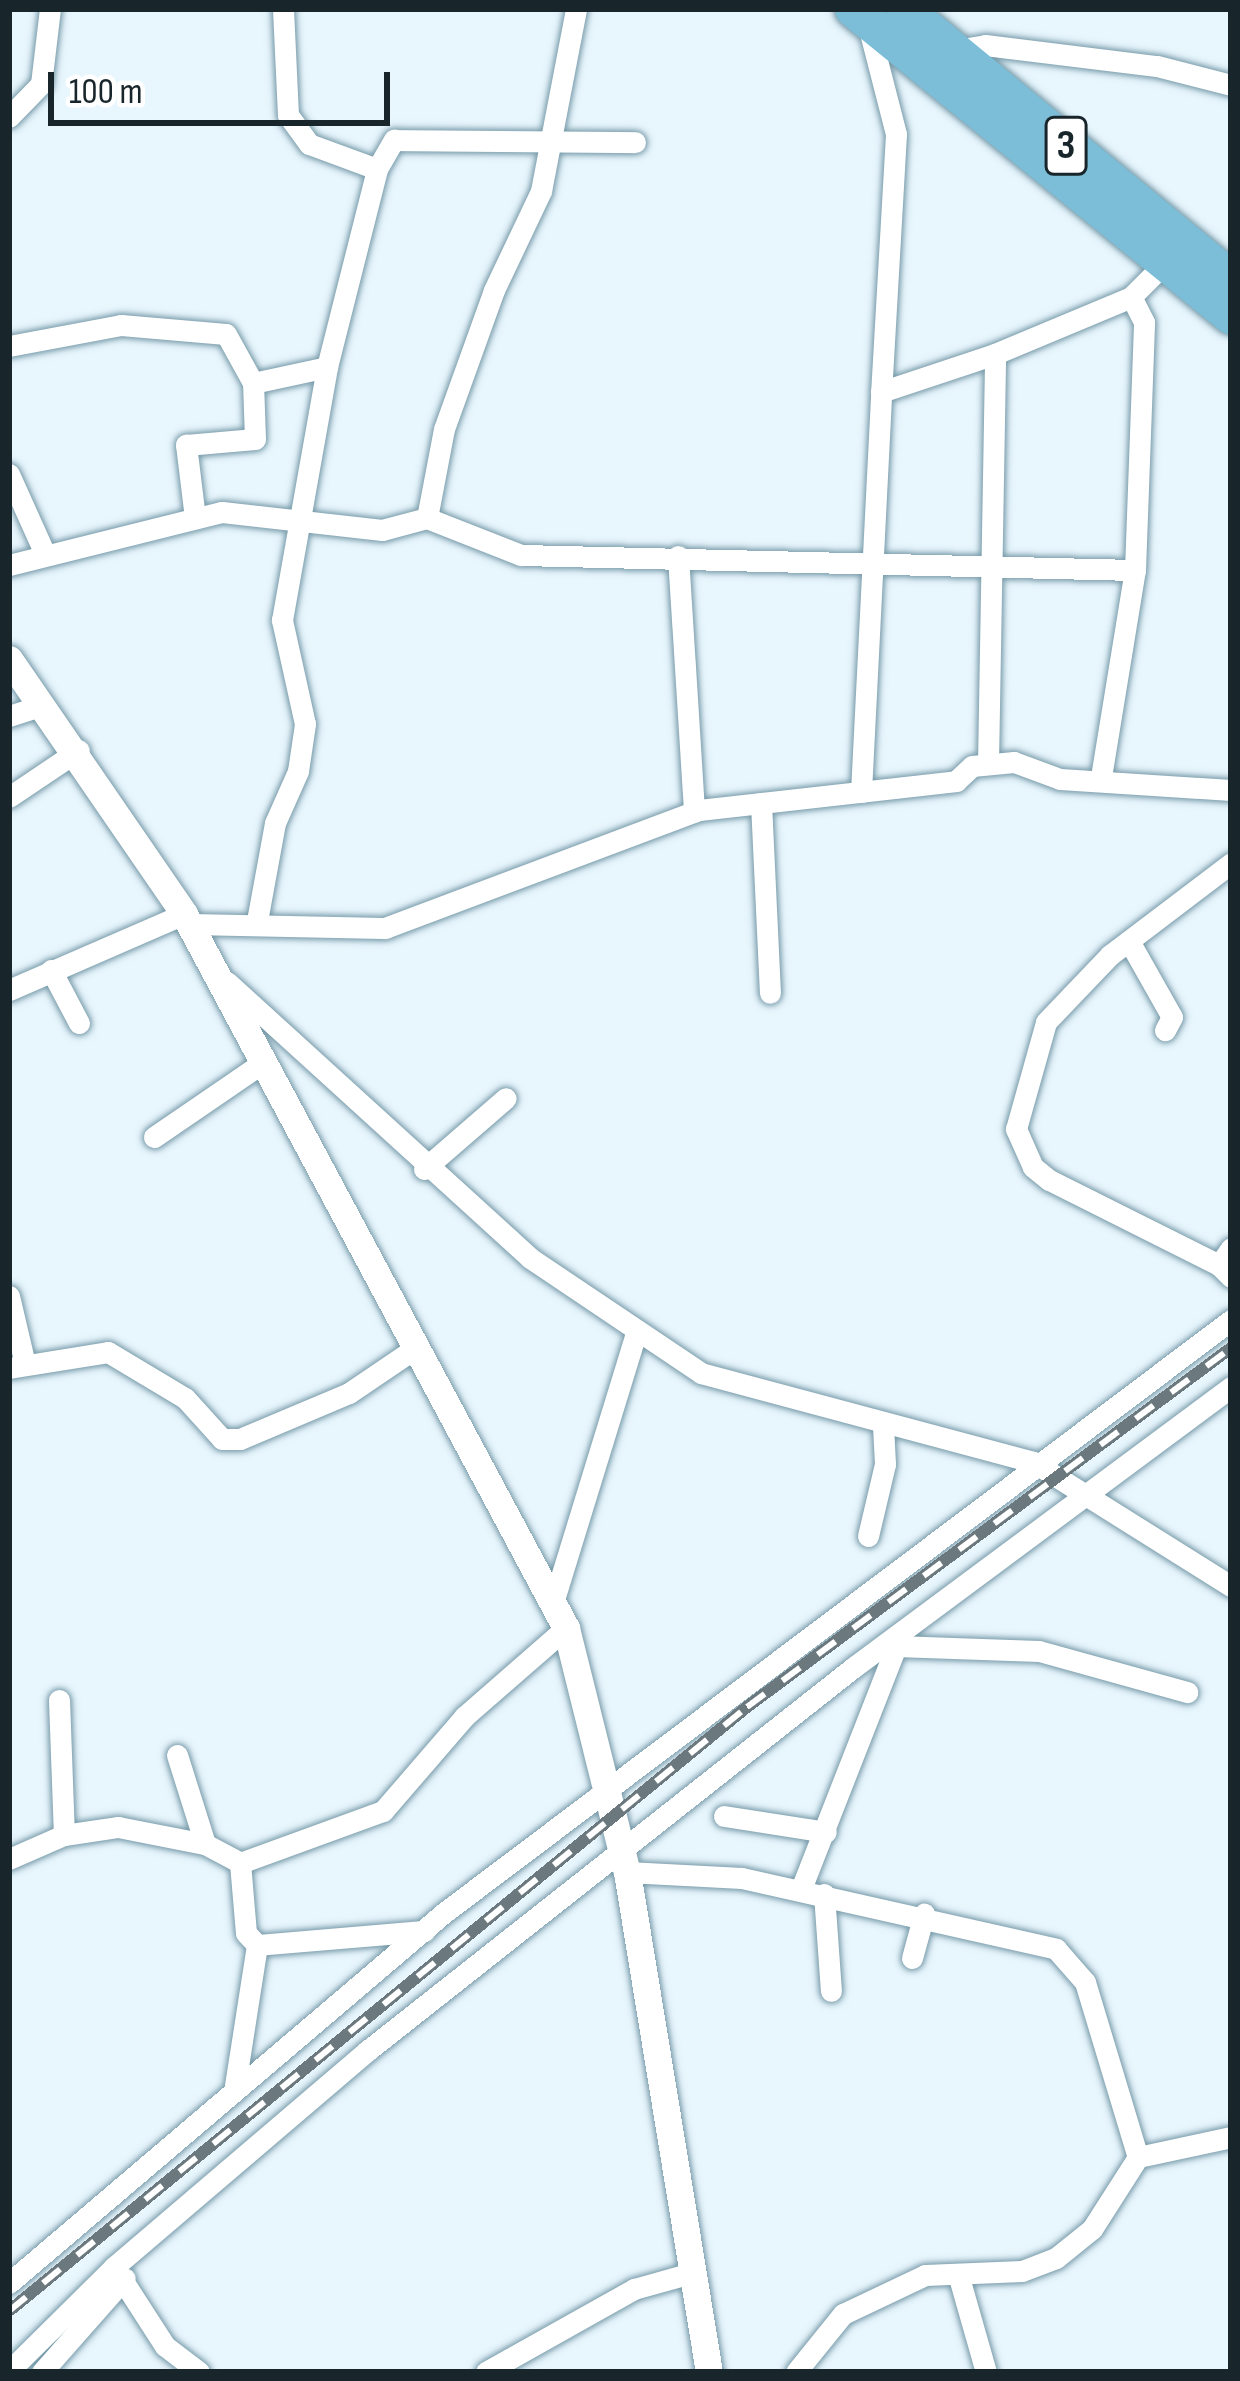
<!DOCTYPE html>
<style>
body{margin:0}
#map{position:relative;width:1240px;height:2381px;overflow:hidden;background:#e8f6fd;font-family:"Sofia Sans Condensed",sans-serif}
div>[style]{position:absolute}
.roads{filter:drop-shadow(0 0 3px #779aa9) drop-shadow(0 0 3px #779aa9)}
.minor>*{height:21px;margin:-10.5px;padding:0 10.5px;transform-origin:10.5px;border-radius:10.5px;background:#fff}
.tertiary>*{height:27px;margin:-13.5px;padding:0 13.5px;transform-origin:13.5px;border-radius:13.5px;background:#fff}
.trunk>*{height:36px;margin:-18px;padding:0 18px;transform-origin:18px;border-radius:18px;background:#7cbed7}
.rail>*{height:12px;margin-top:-6px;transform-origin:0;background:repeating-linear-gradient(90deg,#fff 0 22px,#6b797f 0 44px);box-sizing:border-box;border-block:3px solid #6b797f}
span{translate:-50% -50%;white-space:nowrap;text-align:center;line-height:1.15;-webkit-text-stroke:10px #fff;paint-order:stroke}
.shield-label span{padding:3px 9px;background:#fff;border:3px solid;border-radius:9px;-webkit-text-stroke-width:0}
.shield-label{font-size:42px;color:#18262c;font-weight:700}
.frame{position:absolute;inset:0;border:12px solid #18262c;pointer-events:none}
.scale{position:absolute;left:48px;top:72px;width:342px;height:54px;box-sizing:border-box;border:6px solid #18262c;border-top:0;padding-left:15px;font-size:36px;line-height:42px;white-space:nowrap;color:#18262c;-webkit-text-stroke:9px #fff;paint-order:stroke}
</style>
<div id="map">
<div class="roads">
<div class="minor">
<i style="left:283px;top:9px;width:106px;rotate:87.3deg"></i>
<i style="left:288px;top:115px;width:36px;rotate:54deg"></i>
<i style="left:309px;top:144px;width:72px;rotate:20.2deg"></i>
<i style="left:868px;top:25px;width:113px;rotate:75.6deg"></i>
<i style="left:896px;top:134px;width:258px;rotate:93.3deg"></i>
<i style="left:955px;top:50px;width:30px;rotate:-9deg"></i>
<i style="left:985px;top:45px;width:173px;rotate:7deg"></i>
<i style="left:1157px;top:66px;width:76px;rotate:14.4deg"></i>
<i style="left:9px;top:117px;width:46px;rotate:-45.9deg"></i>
<i style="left:41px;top:84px;width:76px;rotate:-83.2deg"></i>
<i style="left:9px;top:346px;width:114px;rotate:-10.6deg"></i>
<i style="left:121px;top:325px;width:105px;rotate:4.9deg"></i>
<i style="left:226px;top:334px;width:56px;rotate:61.1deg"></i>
<i style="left:253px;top:383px;width:76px;rotate:-12.2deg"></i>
<i style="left:9px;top:474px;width:85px;rotate:65.8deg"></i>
<i style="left:195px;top:518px;width:74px;rotate:-97deg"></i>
<i style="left:186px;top:445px;width:69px;rotate:-5deg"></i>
<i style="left:255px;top:439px;width:56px;rotate:-92deg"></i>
<i style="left:427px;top:518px;width:101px;rotate:21.5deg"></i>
<i style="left:521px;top:555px;width:614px;rotate:1.4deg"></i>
<i style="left:678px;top:556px;width:256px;rotate:86.4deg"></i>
<i style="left:9px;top:565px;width:219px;rotate:-14deg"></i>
<i style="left:222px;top:512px;width:161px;rotate:6.4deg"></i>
<i style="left:382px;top:530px;width:47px;rotate:-14.9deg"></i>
<i style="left:427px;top:518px;width:91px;rotate:-79.2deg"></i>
<i style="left:444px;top:429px;width:148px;rotate:-70.2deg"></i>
<i style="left:494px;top:290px;width:110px;rotate:-64.6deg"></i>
<i style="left:541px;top:191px;width:185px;rotate:-79.1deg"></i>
<i style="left:9px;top:716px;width:35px;rotate:-18deg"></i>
<i style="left:988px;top:764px;width:410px;rotate:-89deg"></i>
<i style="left:995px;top:354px;width:147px;rotate:-22.7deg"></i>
<i style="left:1101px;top:777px;width:210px;rotate:-80.7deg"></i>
<i style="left:1135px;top:570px;width:248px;rotate:-87.9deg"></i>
<i style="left:1144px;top:322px;width:28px;rotate:-117deg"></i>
<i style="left:1131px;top:297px;width:48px;rotate:-45deg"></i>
<i style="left:861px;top:792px;width:400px;rotate:-87.1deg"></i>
<i style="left:881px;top:392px;width:120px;rotate:-18.4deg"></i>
<i style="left:9px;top:797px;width:84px;rotate:-33.9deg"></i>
<i style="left:761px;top:803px;width:190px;rotate:87.3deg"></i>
<i style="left:257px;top:921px;width:100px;rotate:-79.6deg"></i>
<i style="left:275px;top:823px;width:57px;rotate:-66.1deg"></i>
<i style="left:298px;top:771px;width:48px;rotate:-81.5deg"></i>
<i style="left:305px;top:724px;width:107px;rotate:-102.5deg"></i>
<i style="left:282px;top:620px;width:257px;rotate:-79.9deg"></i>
<i style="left:327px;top:367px;width:204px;rotate:-75.8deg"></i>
<i style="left:377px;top:169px;width:34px;rotate:-60deg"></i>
<i style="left:394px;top:140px;width:241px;rotate:0.5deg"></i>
<i style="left:190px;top:924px;width:195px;rotate:1.2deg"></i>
<i style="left:385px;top:928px;width:335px;rotate:-20.6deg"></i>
<i style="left:699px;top:810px;width:259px;rotate:-6.4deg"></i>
<i style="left:956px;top:781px;width:22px;rotate:-43deg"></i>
<i style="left:972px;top:766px;width:42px;rotate:-5.4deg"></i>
<i style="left:1014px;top:762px;width:49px;rotate:20.3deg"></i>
<i style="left:1060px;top:779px;width:171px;rotate:3.7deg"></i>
<i style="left:1129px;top:941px;width:87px;rotate:60.5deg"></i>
<i style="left:1172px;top:1017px;width:15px;rotate:118deg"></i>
<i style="left:51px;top:970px;width:60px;rotate:62.2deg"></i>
<i style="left:227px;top:982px;width:410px;rotate:42.3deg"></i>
<i style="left:530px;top:1258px;width:206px;rotate:33.9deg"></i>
<i style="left:701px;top:1373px;width:344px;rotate:15deg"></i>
<i style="left:1033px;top:1462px;width:234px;rotate:32.1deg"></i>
<i style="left:9px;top:990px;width:191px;rotate:-23.5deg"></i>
<i style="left:154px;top:1137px;width:135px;rotate:-34.4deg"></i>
<i style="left:424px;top:1169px;width:108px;rotate:-40.9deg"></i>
<i style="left:1231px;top:1248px;width:21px;rotate:125deg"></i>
<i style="left:1219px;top:1265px;width:17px;rotate:45deg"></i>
<i style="left:1219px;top:1265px;width:190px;rotate:-153.4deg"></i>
<i style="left:1049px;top:1180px;width:21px;rotate:-141deg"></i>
<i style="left:1033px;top:1167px;width:42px;rotate:-114.1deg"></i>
<i style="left:1016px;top:1129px;width:111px;rotate:-74.3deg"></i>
<i style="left:1046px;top:1022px;width:93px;rotate:-46.3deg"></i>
<i style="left:1110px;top:955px;width:152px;rotate:-37.2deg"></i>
<i style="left:9px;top:1296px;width:70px;rotate:76.8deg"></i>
<i style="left:9px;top:1368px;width:100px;rotate:-9.2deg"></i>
<i style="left:108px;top:1352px;width:90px;rotate:30.9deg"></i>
<i style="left:185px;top:1398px;width:55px;rotate:47.9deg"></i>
<i style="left:222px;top:1439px;width:18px"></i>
<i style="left:240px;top:1439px;width:118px;rotate:-22.9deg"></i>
<i style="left:349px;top:1393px;width:78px;rotate:-34.1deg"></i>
<i style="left:868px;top:1536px;width:74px;rotate:-76.7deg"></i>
<i style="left:885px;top:1464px;width:37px;rotate:-93deg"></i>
<i style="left:553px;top:1603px;width:282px;rotate:-72.9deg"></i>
<i style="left:59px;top:1700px;width:135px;rotate:87.9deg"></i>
<i style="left:177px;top:1755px;width:93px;rotate:72.5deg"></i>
<i style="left:724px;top:1816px;width:103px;rotate:8.9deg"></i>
<i style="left:9px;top:1859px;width:60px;rotate:-23.6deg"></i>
<i style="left:64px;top:1835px;width:55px;rotate:-8.4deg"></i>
<i style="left:118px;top:1827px;width:89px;rotate:11.1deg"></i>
<i style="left:205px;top:1844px;width:40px;rotate:28deg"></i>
<i style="left:240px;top:1863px;width:70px;rotate:85.1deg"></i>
<i style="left:246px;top:1933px;width:16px;rotate:47deg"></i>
<i style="left:257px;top:1945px;width:143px;rotate:98.9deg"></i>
<i style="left:240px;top:1863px;width:152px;rotate:-20deg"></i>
<i style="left:383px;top:1811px;width:125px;rotate:-49.2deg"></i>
<i style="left:465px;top:1716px;width:134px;rotate:-41.1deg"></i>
<i style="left:627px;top:1872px;width:115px;rotate:3deg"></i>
<i style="left:742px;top:1878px;width:322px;rotate:12.7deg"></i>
<i style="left:1056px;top:1949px;width:44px;rotate:48.7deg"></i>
<i style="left:1085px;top:1982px;width:183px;rotate:73.2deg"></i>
<i style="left:801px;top:1889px;width:261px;rotate:-68.6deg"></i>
<i style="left:896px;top:1646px;width:143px;rotate:2deg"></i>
<i style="left:1039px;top:1651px;width:154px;rotate:15.5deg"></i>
<i style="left:824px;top:1894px;width:97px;rotate:85.9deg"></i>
<i style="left:257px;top:1945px;width:168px;rotate:-4.8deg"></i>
<i style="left:912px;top:1958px;width:46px;rotate:-74.7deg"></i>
<i style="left:114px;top:2267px;width:94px;rotate:57.2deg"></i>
<i style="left:165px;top:2346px;width:43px;rotate:37.4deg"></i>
<i style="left:958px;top:2274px;width:102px;rotate:74.1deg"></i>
<i style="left:9px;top:2283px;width:572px;rotate:-40.4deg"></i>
<i style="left:445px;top:1912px;width:984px;rotate:-36.99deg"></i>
<i style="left:9px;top:2371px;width:148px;rotate:-44.7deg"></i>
<i style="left:114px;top:2267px;width:333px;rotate:-40.5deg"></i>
<i style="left:367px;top:2051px;width:620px;rotate:-38.26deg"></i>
<i style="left:854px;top:1667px;width:470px;rotate:-36.6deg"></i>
<i style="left:42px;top:2372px;width:125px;rotate:-48.6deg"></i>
<i style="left:486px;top:2372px;width:170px;rotate:-29.3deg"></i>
<i style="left:634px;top:2289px;width:59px;rotate:-15.7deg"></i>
<i style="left:796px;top:2372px;width:75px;rotate:-51deg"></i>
<i style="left:843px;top:2314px;width:91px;rotate:-25.4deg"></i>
<i style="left:925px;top:2275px;width:97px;rotate:-2.4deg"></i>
<i style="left:1022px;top:2271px;width:36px;rotate:-21deg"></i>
<i style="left:1056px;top:2258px;width:46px;rotate:-38.9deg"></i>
<i style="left:1092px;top:2229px;width:85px;rotate:-57.4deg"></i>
<i style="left:1138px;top:2157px;width:95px;rotate:-12.1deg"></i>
</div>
<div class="tertiary">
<i style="left:9px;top:659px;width:309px;rotate:55.5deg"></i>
<i style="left:184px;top:914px;width:810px;rotate:61.85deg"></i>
<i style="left:566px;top:1628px;width:252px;rotate:76deg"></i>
<i style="left:627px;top:1872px;width:507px;rotate:80.69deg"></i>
</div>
<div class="trunk">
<i style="left:853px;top:9px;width:487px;rotate:39.1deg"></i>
<i style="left:904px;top:9px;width:424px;rotate:39.5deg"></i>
</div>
</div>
<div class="rail">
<i style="left:9px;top:2311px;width:954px;rotate:-39.3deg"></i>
<i style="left:747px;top:1707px;width:603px;rotate:-36.57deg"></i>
</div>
<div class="shield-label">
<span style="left:1066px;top:146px">3</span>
</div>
<div class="frame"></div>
<div class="scale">100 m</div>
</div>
